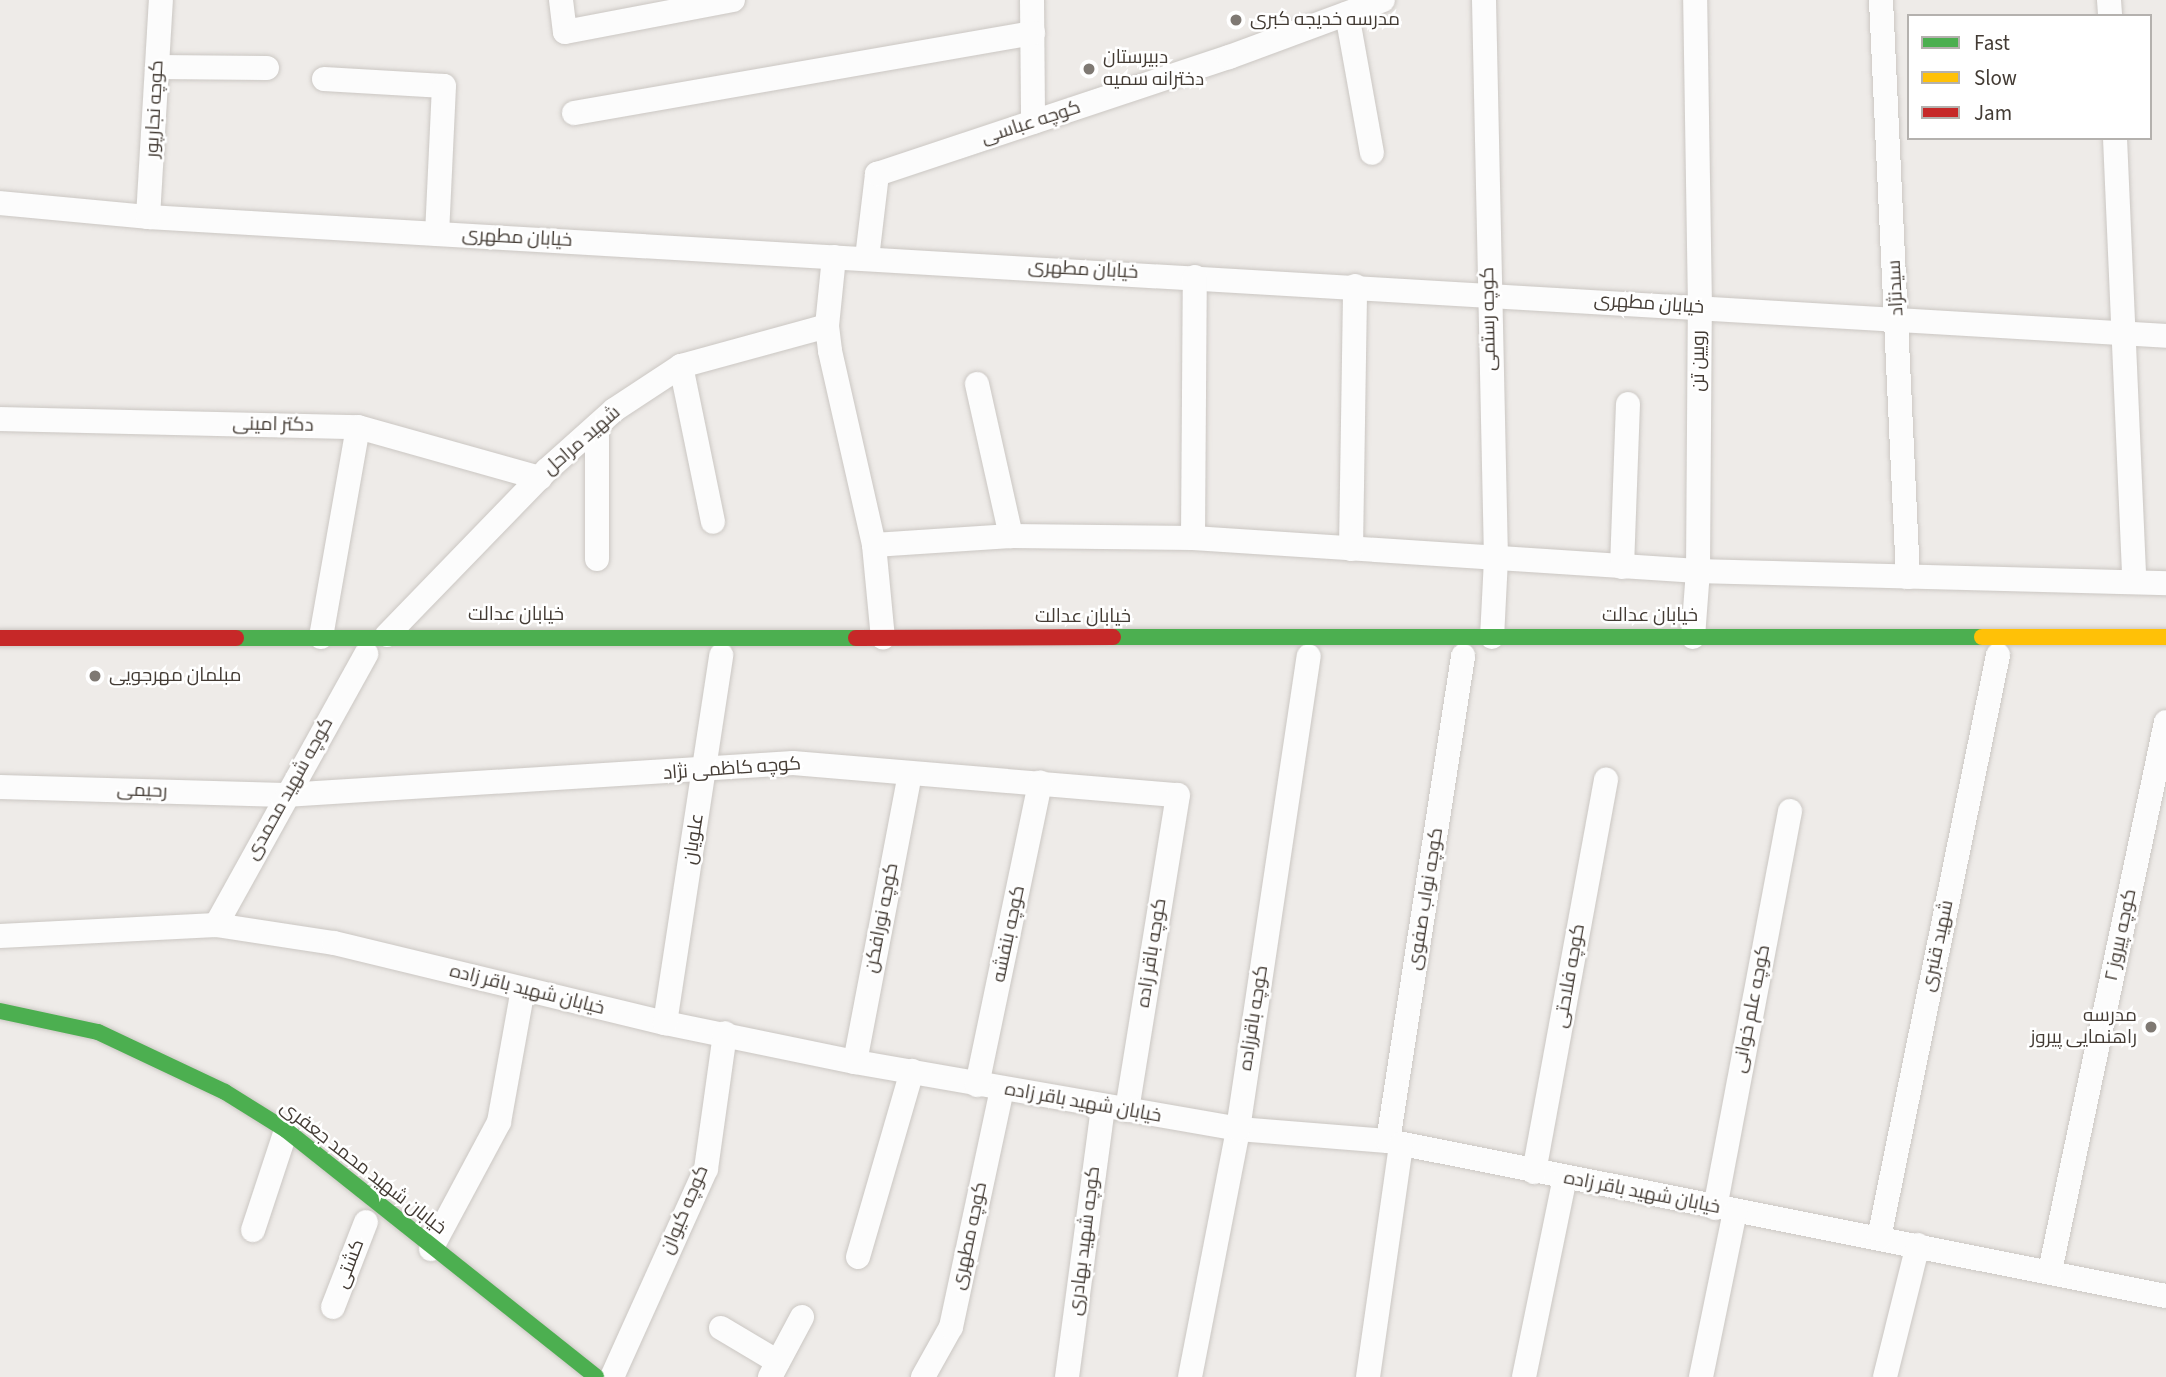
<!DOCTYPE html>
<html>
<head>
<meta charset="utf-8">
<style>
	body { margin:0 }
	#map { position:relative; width:2166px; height:1377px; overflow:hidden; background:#eeebe8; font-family:"Source Sans 3",Cairo,sans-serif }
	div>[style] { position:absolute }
	.roads { filter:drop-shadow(0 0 2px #cbc7c3) drop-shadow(0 0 2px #cbc7c3) }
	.street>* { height:24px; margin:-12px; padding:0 12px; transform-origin:12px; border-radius:12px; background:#fcfcfc }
	.fast>* { height:16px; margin:-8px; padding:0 8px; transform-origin:8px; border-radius:8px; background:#4caf50 }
	.slow>* { height:16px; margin:-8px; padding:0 8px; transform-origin:8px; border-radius:8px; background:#ffc107 }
	.jam>* { height:16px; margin:-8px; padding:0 8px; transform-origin:8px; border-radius:8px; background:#c62828 }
	.dots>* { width:19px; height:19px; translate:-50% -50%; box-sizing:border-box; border:4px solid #fff; border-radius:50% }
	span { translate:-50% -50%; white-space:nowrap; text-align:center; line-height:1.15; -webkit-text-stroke:5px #fff; paint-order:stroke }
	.poi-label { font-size:19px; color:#433b34 }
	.left { translate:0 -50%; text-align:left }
	.right { translate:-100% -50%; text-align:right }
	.street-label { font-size:19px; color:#433b34 }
	.legend { position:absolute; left:1907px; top:14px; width:245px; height:126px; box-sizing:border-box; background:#fff; border:2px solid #b4b1ae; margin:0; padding:9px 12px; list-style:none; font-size:21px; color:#433b34 }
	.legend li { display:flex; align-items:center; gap:14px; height:35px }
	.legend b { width:35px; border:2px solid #b4b1ae }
</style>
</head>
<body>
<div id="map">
	<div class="roads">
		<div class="street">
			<i style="left:561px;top:0;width:32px;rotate:83deg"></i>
			<i style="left:565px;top:32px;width:171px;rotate:-10.8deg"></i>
			<i style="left:1032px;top:0;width:122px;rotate:89.5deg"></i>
			<i style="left:1484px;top:0;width:559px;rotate:88.77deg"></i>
			<i style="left:1496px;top:559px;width:78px;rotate:92.9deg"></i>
			<i style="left:1881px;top:0;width:578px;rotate:87.32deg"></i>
			<i style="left:2109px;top:0;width:16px;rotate:86deg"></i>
			<i style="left:1347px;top:14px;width:141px;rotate:79.8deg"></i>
			<i style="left:157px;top:67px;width:110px;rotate:0.5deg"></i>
			<i style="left:324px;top:79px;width:120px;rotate:3.3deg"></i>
			<i style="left:444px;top:86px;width:148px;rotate:92.7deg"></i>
			<i style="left:574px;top:113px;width:466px;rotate:-9.9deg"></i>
			<i style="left:2115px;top:138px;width:443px;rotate:87.5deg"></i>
			<i style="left:0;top:203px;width:149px;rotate:5.4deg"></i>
			<i style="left:148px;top:217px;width:2022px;rotate:3.37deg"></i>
			<i style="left:148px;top:217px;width:217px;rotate:-86.6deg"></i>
			<i style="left:834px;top:257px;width:69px;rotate:95.8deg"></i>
			<i style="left:827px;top:326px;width:25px;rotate:83deg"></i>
			<i style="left:830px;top:351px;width:199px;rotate:77.2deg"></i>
			<i style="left:874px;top:545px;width:93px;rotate:84.5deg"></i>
			<i style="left:867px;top:258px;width:85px;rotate:-83.2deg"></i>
			<i style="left:877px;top:174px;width:371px;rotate:-18.4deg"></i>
			<i style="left:1229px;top:57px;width:164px;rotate:-20.3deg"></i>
			<i style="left:681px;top:366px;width:159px;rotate:78.4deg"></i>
			<i style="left:977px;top:384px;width:156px;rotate:77.4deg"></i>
			<i style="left:0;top:419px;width:358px;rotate:1.3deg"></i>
			<i style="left:358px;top:427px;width:189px;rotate:15.7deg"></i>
			<i style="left:597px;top:426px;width:133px;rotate:90deg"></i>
			<i style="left:1193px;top:538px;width:261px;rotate:-89.6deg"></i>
			<i style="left:874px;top:545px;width:137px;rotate:-3.8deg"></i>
			<i style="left:1011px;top:536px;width:182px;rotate:0.6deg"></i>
			<i style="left:1193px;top:538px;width:506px;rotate:3.74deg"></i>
			<i style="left:1698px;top:571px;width:468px;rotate:1.5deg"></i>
			<i style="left:1351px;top:549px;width:263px;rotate:-89.1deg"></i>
			<i style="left:1622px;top:567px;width:163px;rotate:-87.9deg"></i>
			<i style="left:387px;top:635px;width:230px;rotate:-45.9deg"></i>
			<i style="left:547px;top:470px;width:90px;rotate:-41.8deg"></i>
			<i style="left:614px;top:410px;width:80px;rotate:-33.3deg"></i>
			<i style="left:681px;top:366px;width:151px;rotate:-15.3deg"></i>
			<i style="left:321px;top:637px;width:213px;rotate:-80deg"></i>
			<i style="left:1693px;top:637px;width:66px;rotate:-85.7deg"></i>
			<i style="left:1698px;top:571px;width:263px;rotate:-89.6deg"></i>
			<i style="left:1700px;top:308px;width:308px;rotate:-90.9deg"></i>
			<i style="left:0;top:787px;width:285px;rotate:1.6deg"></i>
			<i style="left:285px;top:795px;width:509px;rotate:-3.6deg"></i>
			<i style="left:793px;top:763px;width:386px;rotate:4.8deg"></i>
			<i style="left:1178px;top:795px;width:319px;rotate:99.2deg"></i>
			<i style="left:216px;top:925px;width:310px;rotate:-61deg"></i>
			<i style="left:0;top:936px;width:216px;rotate:-2.9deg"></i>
			<i style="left:216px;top:925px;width:119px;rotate:8.7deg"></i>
			<i style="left:334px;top:943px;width:341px;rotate:13.6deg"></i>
			<i style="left:665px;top:1023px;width:194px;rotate:11.6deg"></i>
			<i style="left:855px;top:1062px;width:389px;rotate:9.9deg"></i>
			<i style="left:1238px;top:1129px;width:150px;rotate:4.6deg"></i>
			<i style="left:1388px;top:1141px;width:793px;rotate:11.27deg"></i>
			<i style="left:665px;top:1023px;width:372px;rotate:-81.3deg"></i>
			<i style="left:855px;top:1062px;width:293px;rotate:-79.2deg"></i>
			<i style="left:977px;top:1085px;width:309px;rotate:-78.2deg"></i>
			<i style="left:1388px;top:1141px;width:491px;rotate:-81.2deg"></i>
			<i style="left:1534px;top:1172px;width:399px;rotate:-79.6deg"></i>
			<i style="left:1715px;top:1208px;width:404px;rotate:-79.3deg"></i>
			<i style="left:253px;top:1230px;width:105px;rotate:-71.7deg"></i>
			<i style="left:1879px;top:1238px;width:595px;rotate:-78.46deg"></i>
			<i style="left:431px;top:1249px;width:144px;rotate:-61.8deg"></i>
			<i style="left:499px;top:1122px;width:135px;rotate:-79.8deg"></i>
			<i style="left:858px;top:1257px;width:194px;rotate:-73.8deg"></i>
			<i style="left:2050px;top:1271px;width:561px;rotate:-78.07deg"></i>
			<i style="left:333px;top:1307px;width:91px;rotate:-68.8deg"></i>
			<i style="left:721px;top:1328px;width:66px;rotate:30.8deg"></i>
			<i style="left:612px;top:1377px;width:228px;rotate:-65.7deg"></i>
			<i style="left:706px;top:1169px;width:137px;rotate:-82deg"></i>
			<i style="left:770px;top:1377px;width:68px;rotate:-61.9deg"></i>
			<i style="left:923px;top:1377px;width:57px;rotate:-60.8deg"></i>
			<i style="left:951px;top:1327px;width:243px;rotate:-77.9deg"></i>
			<i style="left:1067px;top:1377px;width:273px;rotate:-82.4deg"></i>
			<i style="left:1190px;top:1377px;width:253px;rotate:-79deg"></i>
			<i style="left:1238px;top:1129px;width:478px;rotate:-81.5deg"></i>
			<i style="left:1368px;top:1377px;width:235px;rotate:-81.9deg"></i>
			<i style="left:1524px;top:1377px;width:203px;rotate:-78.4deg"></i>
			<i style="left:1701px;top:1377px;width:168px;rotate:-78.4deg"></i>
			<i style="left:1885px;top:1377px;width:136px;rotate:-76deg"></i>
		</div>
		<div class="fast">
			<i style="left:1113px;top:637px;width:869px"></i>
			<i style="left:236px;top:638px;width:620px"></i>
			<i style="left:0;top:1011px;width:100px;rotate:12.1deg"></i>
			<i style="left:98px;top:1032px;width:140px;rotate:25.3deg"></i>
			<i style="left:225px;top:1092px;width:72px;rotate:31.9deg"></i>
			<i style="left:286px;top:1130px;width:396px;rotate:38.5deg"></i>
		</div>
		<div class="slow">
			<i style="left:1982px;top:637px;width:184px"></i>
		</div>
		<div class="jam">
			<i style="left:0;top:638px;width:236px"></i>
			<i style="left:856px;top:638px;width:257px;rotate:-0.2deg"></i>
		</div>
	</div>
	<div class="dots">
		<i style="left:1236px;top:20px;background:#7f7973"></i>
		<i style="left:1089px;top:69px;background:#7f7973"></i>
		<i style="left:95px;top:676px;background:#7f7973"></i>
		<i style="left:2151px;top:1027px;background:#7f7973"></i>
	</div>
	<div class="poi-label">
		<span class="left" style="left:1250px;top:20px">مدرسه خدیجه کبری</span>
		<span class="left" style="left:1103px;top:69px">دبیرستان<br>دخترانه سمیه</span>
		<span class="left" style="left:109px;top:676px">مبلمان مهرجویی</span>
		<span class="right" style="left:2137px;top:1027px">مدرسه<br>راهنمایی پیروز</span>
	</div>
	<div class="street-label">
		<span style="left:155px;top:109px;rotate:-87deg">کوچه نجارپور</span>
		<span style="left:1031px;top:123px;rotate:-18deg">کوچه عباسی</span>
		<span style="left:517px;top:238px;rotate:3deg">خیابان مطهری</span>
		<span style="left:1083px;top:270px;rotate:3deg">خیابان مطهری</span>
		<span style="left:1896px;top:288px;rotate:-93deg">سیدنژاد</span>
		<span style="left:1649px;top:304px;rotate:4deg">خیابان مطهری</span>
		<span style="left:1489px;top:319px;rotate:-91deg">کوچه رستمی</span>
		<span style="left:1699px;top:361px;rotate:-90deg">رویین تن</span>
		<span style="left:273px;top:425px;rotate:1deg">دکتر امینی</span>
		<span style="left:582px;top:441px;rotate:-41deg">شهید مراحل</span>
		<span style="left:516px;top:615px">خیابان عدالت</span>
		<span style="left:1650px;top:616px">خیابان عدالت</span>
		<span style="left:1083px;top:617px">خیابان عدالت</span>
		<span style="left:732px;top:769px;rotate:-4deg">کوچه کاظمی نژاد</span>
		<span style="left:290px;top:789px;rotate:-61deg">کوچه شهید محمدی</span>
		<span style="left:142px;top:791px;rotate:2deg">رحیمی</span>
		<span style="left:694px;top:839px;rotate:-81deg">علویان</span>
		<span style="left:1426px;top:899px;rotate:-81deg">کوچه نواب صفوی</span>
		<span style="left:882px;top:918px;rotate:-79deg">کوچه نورافکن</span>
		<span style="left:1009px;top:934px;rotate:-78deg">کوچه بنفشه</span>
		<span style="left:2121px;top:935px;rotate:-78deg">کوچه پیروز ۲</span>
		<span style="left:1938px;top:946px;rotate:-78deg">شهید قنبری</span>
		<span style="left:1152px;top:953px;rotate:-81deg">کوچه باقر زاده</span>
		<span style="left:1570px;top:976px;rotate:-80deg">کوچه فلاحتی</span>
		<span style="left:527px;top:990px;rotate:14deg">خیابان شهید باقر زاده</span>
		<span style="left:1752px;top:1009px;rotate:-79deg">کوچه علم خوانی</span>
		<span style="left:1254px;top:1018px;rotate:-81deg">کوچه باقرزاده</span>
		<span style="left:1083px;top:1103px;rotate:10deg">خیابان شهید باقر زاده</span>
		<span style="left:363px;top:1168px;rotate:38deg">خیابان شهید محمد جعفری</span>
		<span style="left:1642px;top:1193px;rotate:11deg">خیابان شهید باقر زاده</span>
		<span style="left:685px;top:1210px;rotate:-67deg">کوچه کیوان</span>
		<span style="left:970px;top:1236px;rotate:-78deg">کوچه مطهری</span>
		<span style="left:1085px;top:1241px;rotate:-83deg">کوچه شهید بهادری</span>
		<span style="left:350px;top:1264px;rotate:-69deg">کشتی</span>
	</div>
	<ul class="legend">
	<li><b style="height:9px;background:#4caf50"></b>Fast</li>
	<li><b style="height:9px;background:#ffc107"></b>Slow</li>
	<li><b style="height:9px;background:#c62828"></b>Jam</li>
	</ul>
</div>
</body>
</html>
